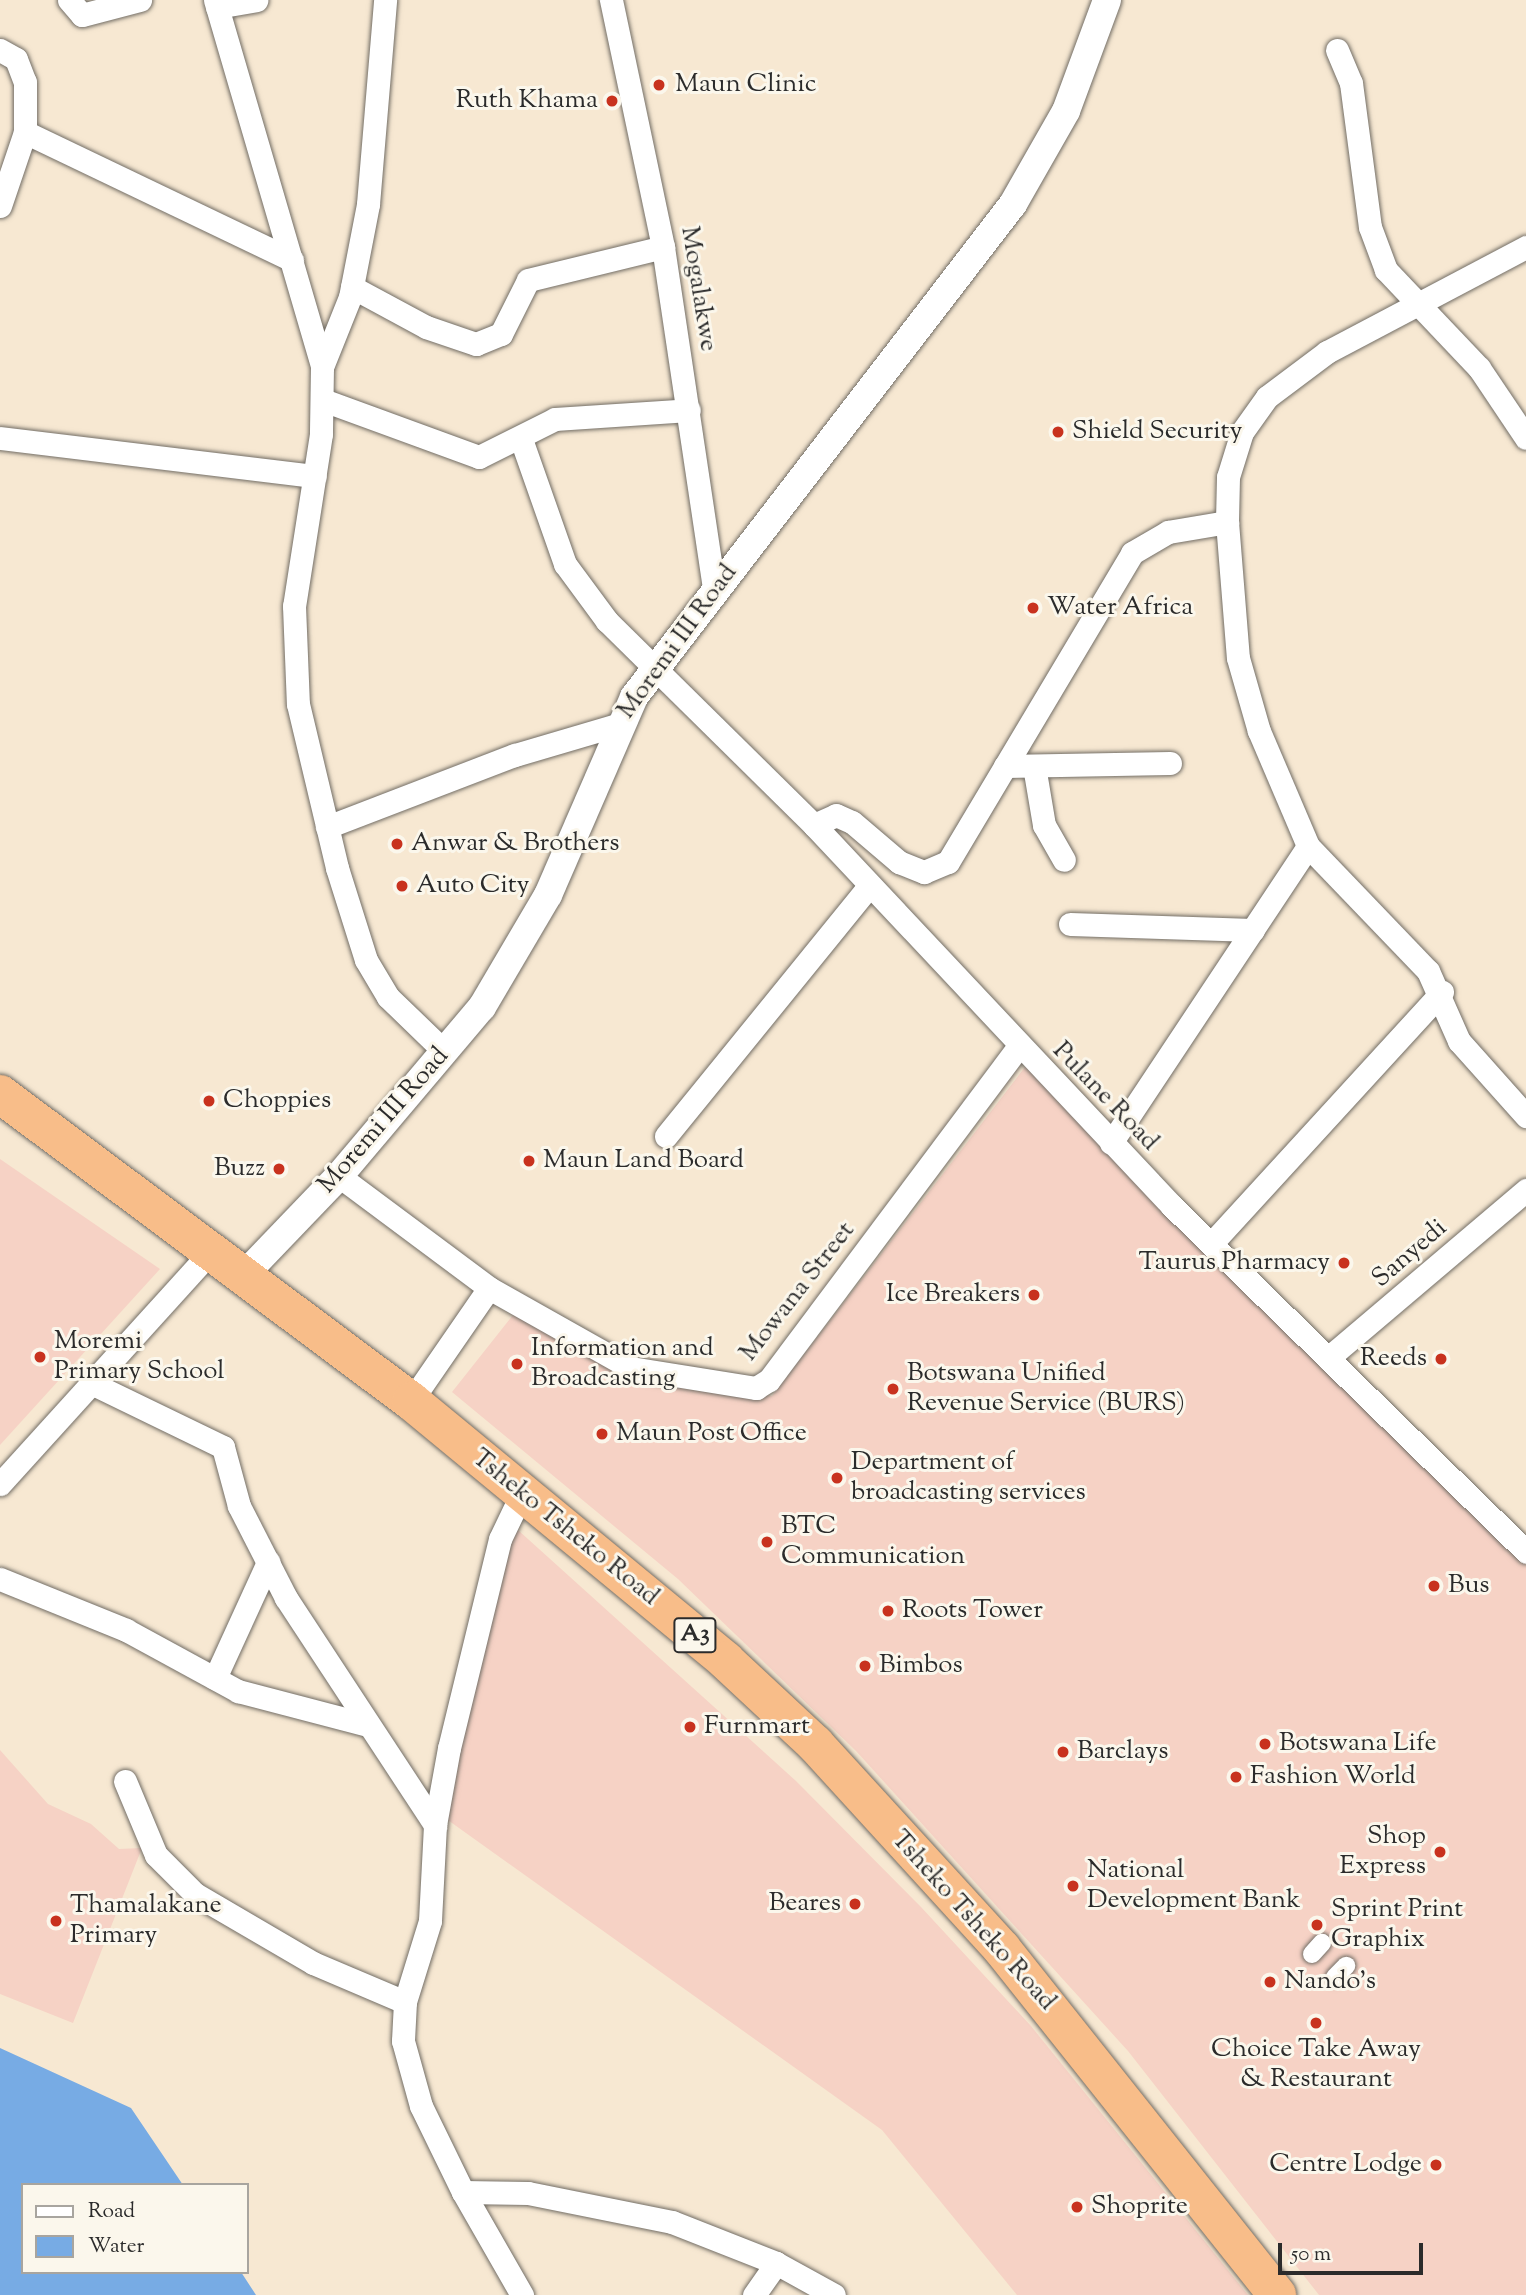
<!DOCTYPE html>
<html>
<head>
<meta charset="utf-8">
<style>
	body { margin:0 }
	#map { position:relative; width:1526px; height:2295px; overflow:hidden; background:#f7e8d2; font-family:"Sorts Mill Goudy",serif }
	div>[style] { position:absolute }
	.built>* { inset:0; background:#f6d2c5 }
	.water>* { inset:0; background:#77abe4 }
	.roads { filter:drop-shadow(0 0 2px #726d65) drop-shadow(0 0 2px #726d65) }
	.pedestrian>* { height:18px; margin:-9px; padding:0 9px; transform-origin:9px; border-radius:9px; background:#fff }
	.minor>* { height:23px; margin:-11.5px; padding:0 11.5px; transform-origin:11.5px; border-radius:11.5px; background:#fff }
	.tertiary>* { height:28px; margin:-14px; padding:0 14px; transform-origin:14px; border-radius:14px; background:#fff }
	.trunk>* { height:38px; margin:-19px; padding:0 19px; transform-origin:19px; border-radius:19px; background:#f8bd89 }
	.dots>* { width:19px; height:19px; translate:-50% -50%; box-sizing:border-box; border:4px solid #fbf7ec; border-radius:50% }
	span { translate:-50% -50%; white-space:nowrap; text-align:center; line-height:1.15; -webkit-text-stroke:6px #fbf7ec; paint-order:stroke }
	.shield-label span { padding:2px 5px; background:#fbf7ec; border:2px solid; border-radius:5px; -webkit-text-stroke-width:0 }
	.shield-label { font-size:24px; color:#2b2b2b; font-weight:700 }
	.poi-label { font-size:26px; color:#2b2b2b }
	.left { translate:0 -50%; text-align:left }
	.right { translate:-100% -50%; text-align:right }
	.street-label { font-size:26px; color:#2b2b2b }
	.legend { position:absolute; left:21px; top:2183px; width:228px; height:91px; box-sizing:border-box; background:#fbf7ec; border:2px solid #a8a59f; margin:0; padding:9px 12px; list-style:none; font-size:21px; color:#2b2b2b }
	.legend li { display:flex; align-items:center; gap:14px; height:35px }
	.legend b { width:35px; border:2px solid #a8a59f }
	.scale { position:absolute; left:1278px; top:2243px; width:145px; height:32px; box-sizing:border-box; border:4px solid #2b2b2b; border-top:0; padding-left:9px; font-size:21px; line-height:24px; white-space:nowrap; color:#2b2b2b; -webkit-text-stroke:5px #fbf7ec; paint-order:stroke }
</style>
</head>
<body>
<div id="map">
	<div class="built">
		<i style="clip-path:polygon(1032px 1058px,1526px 1538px,1526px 2295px,1319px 2295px,1128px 2051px,856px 1751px,678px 1579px,452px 1392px,517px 1310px,642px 1381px,772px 1396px)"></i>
		<i style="clip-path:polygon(0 1159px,160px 1269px,0 1445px)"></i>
		<i style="clip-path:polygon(508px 1521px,796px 1781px,921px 1907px,1031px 2026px,1248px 2295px,1017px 2295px,882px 2130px,438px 1813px)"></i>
		<i style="clip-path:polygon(0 1750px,48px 1804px,91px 1824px,119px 1849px,142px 1848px,73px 2023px,0 1994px)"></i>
	</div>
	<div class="water">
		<i style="clip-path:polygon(0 2048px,131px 2108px,183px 2185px,23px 2185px,23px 2272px,241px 2272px,256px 2295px,0 2295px)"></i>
	</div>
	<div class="roads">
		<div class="pedestrian">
			<i style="left:1312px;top:1954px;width:15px;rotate:-48deg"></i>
			<i style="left:1335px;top:1977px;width:16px;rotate:-45deg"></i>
		</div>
		<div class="minor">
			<i style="left:69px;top:0;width:20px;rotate:49deg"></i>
			<i style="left:82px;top:15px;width:60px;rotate:-14.5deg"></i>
			<i style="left:215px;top:0;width:382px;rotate:73.7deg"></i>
			<i style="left:322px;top:367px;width:67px;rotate:90.9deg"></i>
			<i style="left:321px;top:434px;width:174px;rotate:98.9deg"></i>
			<i style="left:294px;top:606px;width:98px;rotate:87.7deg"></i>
			<i style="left:298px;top:704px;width:169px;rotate:76.6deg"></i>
			<i style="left:337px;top:868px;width:96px;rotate:72.5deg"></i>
			<i style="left:366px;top:960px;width:43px;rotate:59.3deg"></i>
			<i style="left:388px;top:997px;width:79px;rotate:44deg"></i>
			<i style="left:611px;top:0;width:252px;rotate:78.1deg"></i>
			<i style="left:663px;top:247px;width:346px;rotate:81.5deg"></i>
			<i style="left:217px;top:7px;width:40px;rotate:-10deg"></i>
			<i style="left:0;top:50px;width:18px;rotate:29deg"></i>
			<i style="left:16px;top:59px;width:25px;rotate:69deg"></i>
			<i style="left:25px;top:82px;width:50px;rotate:90deg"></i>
			<i style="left:25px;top:132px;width:78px;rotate:108.7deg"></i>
			<i style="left:1337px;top:50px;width:36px;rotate:67deg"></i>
			<i style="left:1351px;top:83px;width:145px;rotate:82.5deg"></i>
			<i style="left:1370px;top:227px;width:46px;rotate:69.6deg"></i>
			<i style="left:1386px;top:270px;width:135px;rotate:46.5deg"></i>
			<i style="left:1479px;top:368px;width:84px;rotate:56.1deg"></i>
			<i style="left:25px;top:132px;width:296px;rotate:25.6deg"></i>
			<i style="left:1526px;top:247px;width:225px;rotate:152.2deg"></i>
			<i style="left:1327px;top:352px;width:75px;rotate:143.1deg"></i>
			<i style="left:1267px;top:397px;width:43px;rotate:125.5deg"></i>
			<i style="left:1242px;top:432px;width:47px;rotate:107.3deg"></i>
			<i style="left:1228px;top:477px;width:45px;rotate:91.3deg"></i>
			<i style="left:1227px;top:522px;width:136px;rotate:85.4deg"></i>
			<i style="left:1238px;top:658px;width:76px;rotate:74deg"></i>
			<i style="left:1259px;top:731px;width:125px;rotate:66.9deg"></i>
			<i style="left:1308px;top:846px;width:173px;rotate:46.2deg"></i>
			<i style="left:1428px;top:971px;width:77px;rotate:66.1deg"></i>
			<i style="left:1459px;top:1041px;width:101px;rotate:48.2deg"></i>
			<i style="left:352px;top:287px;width:84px;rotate:28.4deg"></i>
			<i style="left:426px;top:327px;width:53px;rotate:18.8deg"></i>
			<i style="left:476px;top:344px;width:27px;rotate:-22deg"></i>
			<i style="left:501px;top:334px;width:60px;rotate:-63.4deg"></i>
			<i style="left:528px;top:280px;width:139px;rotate:-13.7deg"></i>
			<i style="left:322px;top:367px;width:75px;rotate:-68.2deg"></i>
			<i style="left:350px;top:297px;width:95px;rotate:-79deg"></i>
			<i style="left:368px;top:204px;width:205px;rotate:-85.2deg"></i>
			<i style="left:323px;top:400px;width:166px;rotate:20.1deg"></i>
			<i style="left:479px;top:457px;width:85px;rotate:-26.6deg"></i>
			<i style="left:555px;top:419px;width:134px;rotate:-3.8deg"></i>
			<i style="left:0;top:438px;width:317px;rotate:6.9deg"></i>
			<i style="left:521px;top:439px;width:133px;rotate:70.6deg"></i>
			<i style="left:565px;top:564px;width:71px;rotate:53.6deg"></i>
			<i style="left:607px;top:621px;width:291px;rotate:44.6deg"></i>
			<i style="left:814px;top:825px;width:523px;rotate:46.78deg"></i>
			<i style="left:1172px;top:1206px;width:495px;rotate:44.3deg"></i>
			<i style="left:1005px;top:766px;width:165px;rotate:-1deg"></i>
			<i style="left:1034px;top:766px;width:60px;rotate:80.4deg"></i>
			<i style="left:1044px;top:825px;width:40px;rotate:60.3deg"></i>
			<i style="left:814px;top:825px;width:24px;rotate:-24deg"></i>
			<i style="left:836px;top:815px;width:17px;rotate:24deg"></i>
			<i style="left:852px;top:822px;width:62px;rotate:40.4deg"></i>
			<i style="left:899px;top:862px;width:27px;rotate:22deg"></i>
			<i style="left:924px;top:872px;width:26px;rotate:-23deg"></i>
			<i style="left:948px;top:862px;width:360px;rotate:-59.2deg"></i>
			<i style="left:1132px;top:553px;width:42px;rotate:-30.3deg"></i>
			<i style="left:1168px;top:532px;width:60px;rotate:-9.6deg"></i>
			<i style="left:327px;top:827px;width:201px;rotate:-21deg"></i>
			<i style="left:515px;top:755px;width:106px;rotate:-16.4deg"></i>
			<i style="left:1070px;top:924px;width:183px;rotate:1.9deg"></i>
			<i style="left:666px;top:1136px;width:322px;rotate:-50.9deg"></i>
			<i style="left:1111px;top:1143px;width:356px;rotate:-56.4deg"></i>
			<i style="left:339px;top:1176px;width:187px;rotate:36.7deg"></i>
			<i style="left:489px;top:1288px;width:163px;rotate:29.4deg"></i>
			<i style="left:631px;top:1368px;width:127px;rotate:9.1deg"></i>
			<i style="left:756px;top:1388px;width:15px;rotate:-32deg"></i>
			<i style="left:769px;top:1380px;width:414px;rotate:-53.2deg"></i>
			<i style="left:1211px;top:1244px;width:342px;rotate:-47.5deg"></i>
			<i style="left:1328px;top:1358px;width:260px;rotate:-40.3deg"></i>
			<i style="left:91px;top:1383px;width:147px;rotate:25.9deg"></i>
			<i style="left:223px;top:1447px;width:61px;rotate:74.8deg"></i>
			<i style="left:239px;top:1506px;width:103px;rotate:62.9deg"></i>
			<i style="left:286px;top:1598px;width:272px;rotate:56.7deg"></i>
			<i style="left:411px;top:1401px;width:137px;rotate:-55.4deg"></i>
			<i style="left:0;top:1484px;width:317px;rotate:-47.8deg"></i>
			<i style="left:522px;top:1493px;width:51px;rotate:115.6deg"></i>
			<i style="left:500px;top:1539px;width:215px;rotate:103.7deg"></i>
			<i style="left:449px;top:1748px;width:78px;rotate:100.3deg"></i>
			<i style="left:435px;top:1825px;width:96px;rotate:93deg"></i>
			<i style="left:430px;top:1921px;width:85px;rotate:107.2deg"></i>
			<i style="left:405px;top:2002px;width:39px;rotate:93deg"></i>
			<i style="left:403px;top:2041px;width:67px;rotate:74.5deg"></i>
			<i style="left:421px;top:2106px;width:96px;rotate:64deg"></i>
			<i style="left:463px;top:2192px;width:65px;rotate:0.9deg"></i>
			<i style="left:528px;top:2193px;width:147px;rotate:11.4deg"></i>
			<i style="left:672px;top:2222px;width:112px;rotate:21.5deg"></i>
			<i style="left:776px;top:2263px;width:66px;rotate:28.9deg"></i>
			<i style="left:0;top:1579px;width:136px;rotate:22deg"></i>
			<i style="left:126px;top:1630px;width:128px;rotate:28.6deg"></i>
			<i style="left:238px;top:1691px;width:134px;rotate:14.7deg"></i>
			<i style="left:215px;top:1678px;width:128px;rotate:-65.4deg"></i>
			<i style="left:125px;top:1781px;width:80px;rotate:67.3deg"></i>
			<i style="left:156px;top:1855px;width:55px;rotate:45deg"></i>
			<i style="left:195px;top:1894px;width:137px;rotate:30.3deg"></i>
			<i style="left:313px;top:1963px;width:100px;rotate:23deg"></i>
			<i style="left:463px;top:2192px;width:119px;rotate:60.2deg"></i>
			<i style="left:754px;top:2295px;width:39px;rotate:-55deg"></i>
		</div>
		<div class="tertiary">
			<i style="left:243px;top:1276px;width:139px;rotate:-46.2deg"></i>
			<i style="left:339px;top:1176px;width:221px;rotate:-49.8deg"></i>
			<i style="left:482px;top:1007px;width:130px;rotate:-59.5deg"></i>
			<i style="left:548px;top:895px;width:216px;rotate:-66.5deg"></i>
			<i style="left:634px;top:697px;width:622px;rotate:-52.45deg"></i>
			<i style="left:1013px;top:204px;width:107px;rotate:-60.3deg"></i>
			<i style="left:1066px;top:111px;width:118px;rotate:-69.7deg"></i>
		</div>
		<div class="trunk">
			<i style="left:0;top:1094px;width:513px;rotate:36.76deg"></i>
			<i style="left:411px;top:1401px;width:408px;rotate:39.5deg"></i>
			<i style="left:726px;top:1661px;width:122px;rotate:43deg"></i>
			<i style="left:815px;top:1744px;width:277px;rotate:47.6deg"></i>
			<i style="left:1002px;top:1949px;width:442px;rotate:51.5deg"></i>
		</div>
	</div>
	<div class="dots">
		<i style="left:659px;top:85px;background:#c8321e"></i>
		<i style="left:612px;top:101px;background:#c8321e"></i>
		<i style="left:1058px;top:432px;background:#c8321e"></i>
		<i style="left:1033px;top:608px;background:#c8321e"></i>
		<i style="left:397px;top:844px;background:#c8321e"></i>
		<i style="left:402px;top:886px;background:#c8321e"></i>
		<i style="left:209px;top:1101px;background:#c8321e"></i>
		<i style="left:529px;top:1161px;background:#c8321e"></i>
		<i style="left:279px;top:1169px;background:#c8321e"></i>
		<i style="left:1344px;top:1263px;background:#c8321e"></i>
		<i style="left:1034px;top:1295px;background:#c8321e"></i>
		<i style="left:40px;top:1357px;background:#c8321e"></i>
		<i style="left:1441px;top:1359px;background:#c8321e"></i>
		<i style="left:517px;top:1364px;background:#c8321e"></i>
		<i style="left:893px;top:1389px;background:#c8321e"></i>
		<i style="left:602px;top:1434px;background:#c8321e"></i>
		<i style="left:837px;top:1478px;background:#c8321e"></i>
		<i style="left:767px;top:1542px;background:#c8321e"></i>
		<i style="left:1434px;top:1586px;background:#c8321e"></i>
		<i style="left:888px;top:1611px;background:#c8321e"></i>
		<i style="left:865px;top:1666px;background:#c8321e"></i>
		<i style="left:690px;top:1727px;background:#c8321e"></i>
		<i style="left:1265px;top:1744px;background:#c8321e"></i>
		<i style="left:1063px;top:1752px;background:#c8321e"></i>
		<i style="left:1236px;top:1777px;background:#c8321e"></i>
		<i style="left:1440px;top:1852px;background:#c8321e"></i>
		<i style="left:1073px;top:1886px;background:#c8321e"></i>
		<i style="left:855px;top:1904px;background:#c8321e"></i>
		<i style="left:56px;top:1921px;background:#c8321e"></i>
		<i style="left:1317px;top:1925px;background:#c8321e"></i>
		<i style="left:1270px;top:1982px;background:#c8321e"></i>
		<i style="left:1316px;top:2023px;background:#c8321e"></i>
		<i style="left:1436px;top:2165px;background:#c8321e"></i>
		<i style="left:1077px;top:2207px;background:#c8321e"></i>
	</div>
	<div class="shield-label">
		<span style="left:695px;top:1635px">A3</span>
	</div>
	<div class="poi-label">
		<span class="left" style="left:675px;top:85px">Maun Clinic</span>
		<span class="right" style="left:598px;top:101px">Ruth Khama</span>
		<span class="left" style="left:1072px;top:432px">Shield Security</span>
		<span class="left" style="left:1047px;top:608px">Water Africa</span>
		<span class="left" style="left:411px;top:844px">Anwar &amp; Brothers</span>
		<span class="left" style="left:416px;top:886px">Auto City</span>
		<span class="left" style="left:223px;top:1101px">Choppies</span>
		<span class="left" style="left:543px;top:1161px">Maun Land Board</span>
		<span class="right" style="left:265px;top:1169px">Buzz</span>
		<span class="right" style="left:1330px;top:1263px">Taurus Pharmacy</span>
		<span class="right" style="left:1020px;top:1295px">Ice Breakers</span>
		<span class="left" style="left:54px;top:1357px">Moremi<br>Primary School</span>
		<span class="left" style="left:531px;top:1364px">Information and<br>Broadcasting</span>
		<span class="right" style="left:1427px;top:1359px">Reeds</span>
		<span class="left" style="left:907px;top:1389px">Botswana Unified<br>Revenue Service (BURS)</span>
		<span class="left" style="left:616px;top:1434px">Maun Post Office</span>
		<span class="left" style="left:851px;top:1478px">Department of<br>broadcasting services</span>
		<span class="left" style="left:781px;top:1542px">BTC<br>Communication</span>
		<span class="left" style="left:1448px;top:1586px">Bus</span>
		<span class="left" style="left:902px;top:1611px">Roots Tower</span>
		<span class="left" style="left:879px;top:1666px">Bimbos</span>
		<span class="left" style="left:704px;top:1727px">Furnmart</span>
		<span class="left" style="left:1279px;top:1744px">Botswana Life</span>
		<span class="left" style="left:1077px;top:1752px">Barclays</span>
		<span class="left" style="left:1250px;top:1777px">Fashion World</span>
		<span class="right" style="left:1426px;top:1852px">Shop<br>Express</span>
		<span class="left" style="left:1087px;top:1886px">National<br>Development Bank</span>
		<span class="right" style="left:841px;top:1904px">Beares</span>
		<span class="left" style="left:70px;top:1921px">Thamalakane<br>Primary</span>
		<span class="left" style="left:1331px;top:1925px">Sprint Print<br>Graphix</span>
		<span class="left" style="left:1284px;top:1982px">Nando's</span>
		<span style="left:1316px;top:2065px">Choice Take Away<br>&amp; Restaurant</span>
		<span class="right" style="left:1422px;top:2165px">Centre Lodge</span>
		<span class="left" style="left:1091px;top:2207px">Shoprite</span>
	</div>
	<div class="street-label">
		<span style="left:698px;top:289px;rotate:81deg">Mogalakwe</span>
		<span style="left:678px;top:642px;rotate:-54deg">Moremi III Road</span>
		<span style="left:1105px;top:1097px;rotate:46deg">Pulane Road</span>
		<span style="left:384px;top:1121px;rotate:-49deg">Moremi III Road</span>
		<span style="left:1410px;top:1254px;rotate:-41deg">Sanyedi</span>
		<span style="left:798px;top:1292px;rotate:-52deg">Mowana Street</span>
		<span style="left:565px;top:1528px;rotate:39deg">Tsheko Tsheko Road</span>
		<span style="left:973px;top:1921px;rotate:48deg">Tsheko Tsheko Road</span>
	</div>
	<ul class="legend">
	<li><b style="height:9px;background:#fff"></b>Road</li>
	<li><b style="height:19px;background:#77abe4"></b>Water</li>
	</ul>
	<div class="scale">50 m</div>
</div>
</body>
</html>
